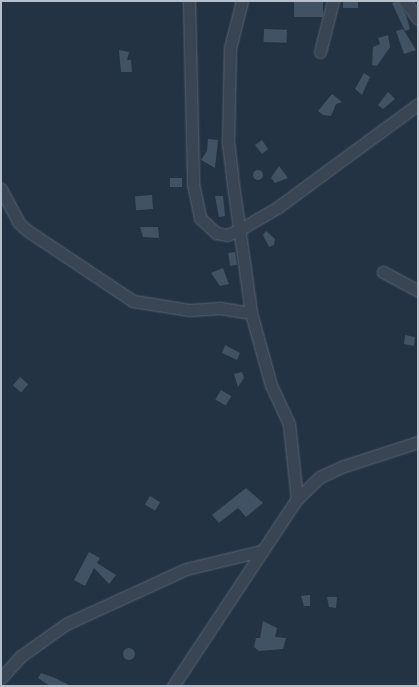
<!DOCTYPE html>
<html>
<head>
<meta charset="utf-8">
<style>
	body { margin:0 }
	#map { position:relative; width:419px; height:687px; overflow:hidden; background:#243344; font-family:"Alegreya Sans",sans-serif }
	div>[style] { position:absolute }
	.building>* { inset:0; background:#405263; transform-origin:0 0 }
	.round { border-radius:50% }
	.roads { filter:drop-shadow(0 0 1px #576371) drop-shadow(0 0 1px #576371) }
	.minor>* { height:11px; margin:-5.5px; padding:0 5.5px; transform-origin:5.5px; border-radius:5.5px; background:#394553 }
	span { translate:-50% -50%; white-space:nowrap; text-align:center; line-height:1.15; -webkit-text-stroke:3.5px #1d2a39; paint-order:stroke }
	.frame { position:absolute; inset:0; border:2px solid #b6c0cd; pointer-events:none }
</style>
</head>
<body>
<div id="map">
	<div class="building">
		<i style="left:294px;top:1px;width:29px;height:16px"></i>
		<i style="left:343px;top:1px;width:15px;height:7px"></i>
		<i style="clip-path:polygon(398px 1px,406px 15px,410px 29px,405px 31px,392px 3px)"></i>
		<i style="left:264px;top:29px;width:23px;height:13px;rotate:2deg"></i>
		<i style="clip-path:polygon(403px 29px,416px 50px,404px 54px,396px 31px)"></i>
		<i style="clip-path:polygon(388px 35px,390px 47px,377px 66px,372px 65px,373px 47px,380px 44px,378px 38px)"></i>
		<i style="clip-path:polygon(119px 50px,129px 52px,127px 60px,131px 60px,132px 72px,121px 72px)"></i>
		<i style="clip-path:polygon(364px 73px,370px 77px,362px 95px,355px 89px)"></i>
		<i style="clip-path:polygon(388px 92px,395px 99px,383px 109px,378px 105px)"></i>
		<i style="clip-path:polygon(332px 94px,342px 102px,336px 104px,331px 116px,323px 115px,318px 111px)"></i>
		<i style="clip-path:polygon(208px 139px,218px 140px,215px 168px,201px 160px,207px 151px)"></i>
		<i style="clip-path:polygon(262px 140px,268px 149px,262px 154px,255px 145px)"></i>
		<i style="clip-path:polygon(279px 166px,288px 178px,275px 183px,271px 178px)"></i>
		<i class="round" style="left:253px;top:170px;width:10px;height:10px"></i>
		<i style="left:170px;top:178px;width:12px;height:9px"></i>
		<i style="left:152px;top:195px;width:14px;height:17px;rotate:86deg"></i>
		<i style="clip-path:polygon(215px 196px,223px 196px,225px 216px,219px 217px)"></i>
		<i style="clip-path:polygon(140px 227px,158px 227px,159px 238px,143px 237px)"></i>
		<i style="clip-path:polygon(266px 231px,275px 239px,274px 245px,269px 247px,263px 235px)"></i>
		<i style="left:235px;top:252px;width:13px;height:7px;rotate:81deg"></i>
		<i style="clip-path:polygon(223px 268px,229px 284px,220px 286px,211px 273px)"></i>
		<i style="clip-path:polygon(405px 335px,415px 337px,414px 346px,404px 344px)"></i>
		<i style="clip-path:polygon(225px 345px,240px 353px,237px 360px,222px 353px)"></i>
		<i style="clip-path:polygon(242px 372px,244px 378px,238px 387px,234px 374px)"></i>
		<i style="left:20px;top:377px;width:11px;height:11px;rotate:41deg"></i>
		<i style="left:221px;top:390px;width:12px;height:11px;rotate:31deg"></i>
		<i style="clip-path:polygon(246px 488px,263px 503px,246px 517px,238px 508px,219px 523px,212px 515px)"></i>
		<i style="left:150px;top:496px;width:12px;height:10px;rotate:31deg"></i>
		<i style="clip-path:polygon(89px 552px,100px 558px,97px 563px,116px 575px,109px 584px,94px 568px,85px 586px,74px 580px)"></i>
		<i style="clip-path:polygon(310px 595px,310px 606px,304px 606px,301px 596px)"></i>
		<i style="clip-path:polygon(327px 597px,337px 597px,336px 608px,329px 607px)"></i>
		<i style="clip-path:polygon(263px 621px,277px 628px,275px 637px,286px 638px,283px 649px,259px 651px,254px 647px,256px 638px,260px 638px)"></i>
		<i class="round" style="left:123px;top:648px;width:12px;height:12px"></i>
		<i style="clip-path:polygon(41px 673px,55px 678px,71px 686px,50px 686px,38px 678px)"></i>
	</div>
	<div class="roads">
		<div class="minor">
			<i style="left:189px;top:1px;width:183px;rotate:88.7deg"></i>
			<i style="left:193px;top:184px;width:35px;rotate:78deg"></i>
			<i style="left:200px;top:218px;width:22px;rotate:43deg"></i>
			<i style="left:216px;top:233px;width:11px;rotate:10deg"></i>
			<i style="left:227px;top:235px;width:13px;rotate:-23deg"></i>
			<i style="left:239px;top:230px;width:45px;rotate:-30.5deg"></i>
			<i style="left:278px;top:207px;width:174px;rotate:-36.3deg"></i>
			<i style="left:242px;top:1px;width:49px;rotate:104.3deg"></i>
			<i style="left:230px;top:48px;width:94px;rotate:91.2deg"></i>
			<i style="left:228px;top:142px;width:35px;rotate:83deg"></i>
			<i style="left:232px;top:177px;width:137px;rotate:82deg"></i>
			<i style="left:251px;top:313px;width:75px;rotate:74.5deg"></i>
			<i style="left:271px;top:385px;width:43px;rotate:65.2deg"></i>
			<i style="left:289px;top:424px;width:75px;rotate:83.9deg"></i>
			<i style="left:405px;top:1px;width:22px;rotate:54deg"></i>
			<i style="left:320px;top:52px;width:53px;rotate:-75.7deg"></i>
			<i style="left:1px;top:189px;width:38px;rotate:62deg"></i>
			<i style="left:19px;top:223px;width:12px;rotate:42deg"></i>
			<i style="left:28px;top:231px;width:126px;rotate:33.7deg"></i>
			<i style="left:133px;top:301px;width:58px;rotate:9deg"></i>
			<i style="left:190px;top:310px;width:30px;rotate:-4deg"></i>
			<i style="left:220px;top:308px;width:31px;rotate:9deg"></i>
			<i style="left:383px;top:272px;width:40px;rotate:28deg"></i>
			<i style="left:1px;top:678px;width:30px;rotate:-48deg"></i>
			<i style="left:21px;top:656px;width:55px;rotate:-35.4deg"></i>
			<i style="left:66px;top:624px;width:132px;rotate:-24.6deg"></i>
			<i style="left:186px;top:569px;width:77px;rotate:-13.5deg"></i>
			<i style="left:173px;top:686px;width:224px;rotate:-56.5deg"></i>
			<i style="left:297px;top:499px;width:32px;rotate:-44deg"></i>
			<i style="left:320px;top:477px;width:26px;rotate:-25deg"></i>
			<i style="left:344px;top:466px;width:78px;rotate:-18deg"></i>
		</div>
	</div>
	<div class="frame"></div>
</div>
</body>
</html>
